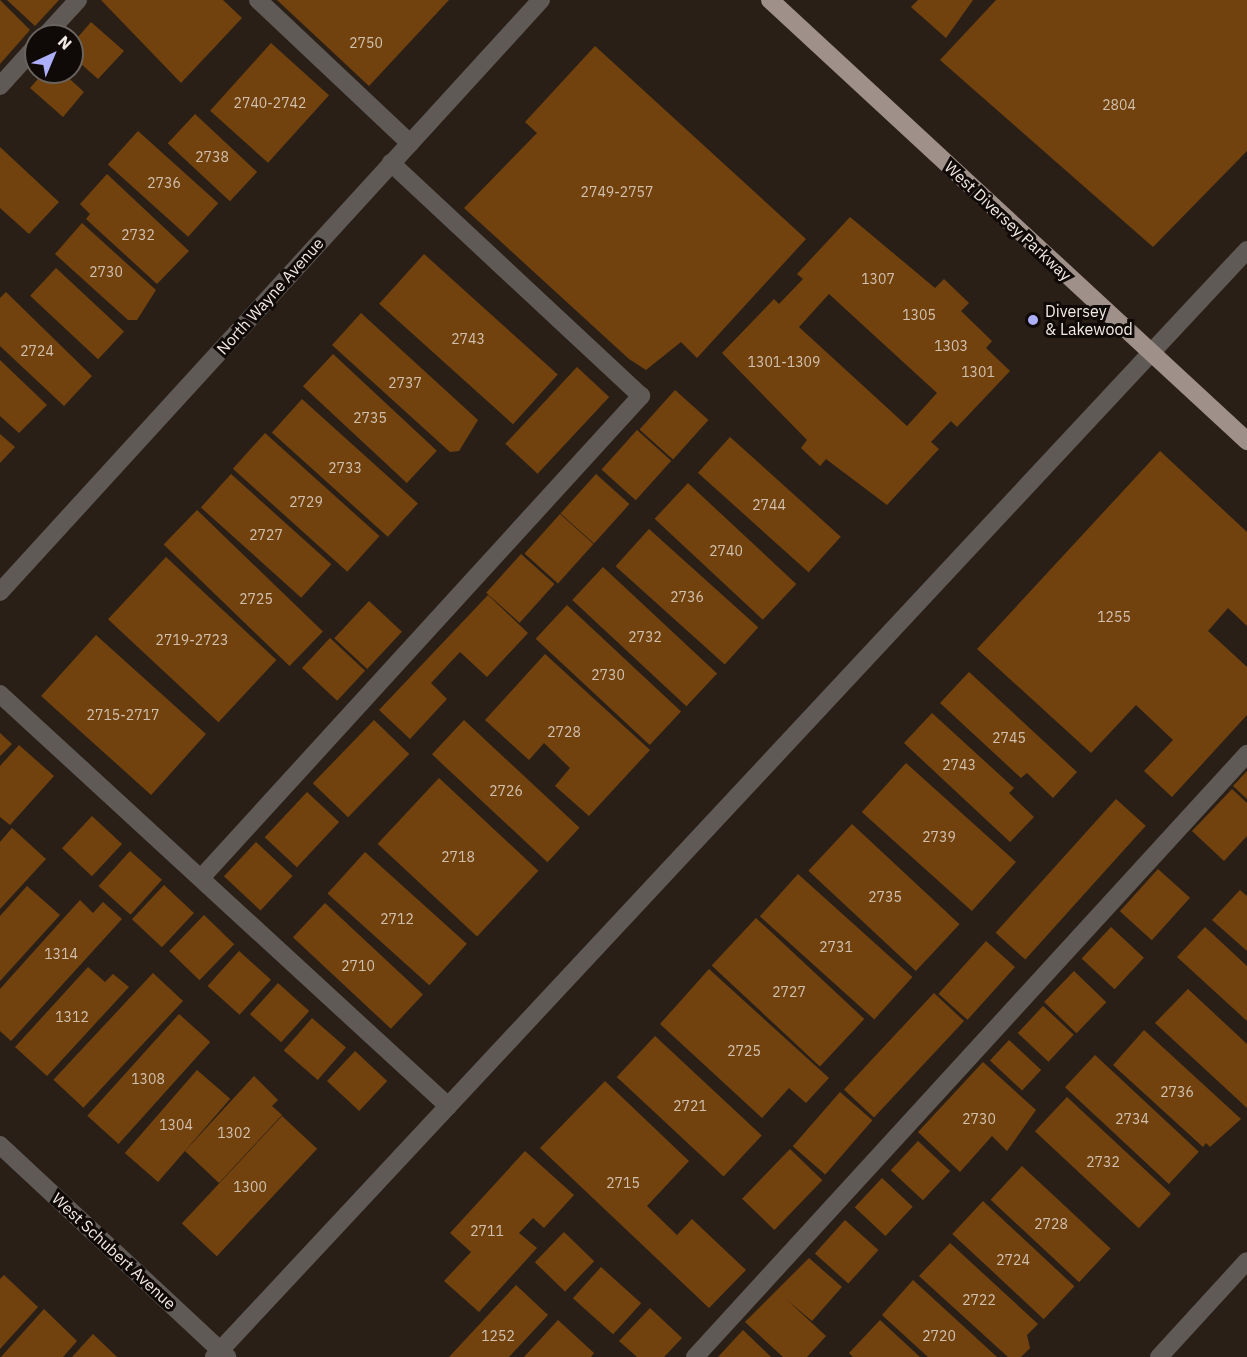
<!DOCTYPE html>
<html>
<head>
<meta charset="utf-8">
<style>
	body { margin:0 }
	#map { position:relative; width:1247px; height:1357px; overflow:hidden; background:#2a1f17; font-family:"IBM Plex Sans",sans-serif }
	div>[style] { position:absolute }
	.building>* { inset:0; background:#72420e; transform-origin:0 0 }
	.minor>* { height:18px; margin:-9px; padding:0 9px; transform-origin:9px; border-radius:9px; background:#605a56 }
	.major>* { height:18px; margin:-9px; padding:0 9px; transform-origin:9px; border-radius:9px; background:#9f918a }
	.dots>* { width:16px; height:16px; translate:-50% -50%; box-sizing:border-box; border:3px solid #0f0a07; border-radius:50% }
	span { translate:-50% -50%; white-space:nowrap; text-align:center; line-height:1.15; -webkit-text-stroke:6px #0f0a07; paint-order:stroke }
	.number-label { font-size:14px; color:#d1c0ae }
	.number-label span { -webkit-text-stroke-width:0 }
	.street-label { font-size:16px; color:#f1eae4 }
	.poi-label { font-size:16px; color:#f1eae4 }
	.left { translate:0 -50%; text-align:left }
	.north { position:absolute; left:24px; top:24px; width:60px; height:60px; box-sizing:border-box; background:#0f0a07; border:2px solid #69645f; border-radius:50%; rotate:44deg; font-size:16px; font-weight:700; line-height:24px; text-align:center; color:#f1eae4 }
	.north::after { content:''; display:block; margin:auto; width:21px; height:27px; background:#adaffb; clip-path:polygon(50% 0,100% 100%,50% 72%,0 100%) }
</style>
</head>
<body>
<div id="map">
	<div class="building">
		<i style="clip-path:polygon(0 0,30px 30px,0 64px)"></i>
		<i style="clip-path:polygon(7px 0,59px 0,35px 26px)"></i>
		<i style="clip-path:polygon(101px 0,223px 0,242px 18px,181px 83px)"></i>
		<i style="clip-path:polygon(277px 0,449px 0,369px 86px)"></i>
		<i style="clip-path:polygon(918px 0,973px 0,946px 38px,911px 7px)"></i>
		<i style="clip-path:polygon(996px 0,1247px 0,1247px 151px,1153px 247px,940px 60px)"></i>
		<i style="clip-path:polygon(91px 22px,124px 51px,98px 79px,72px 56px,72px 44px)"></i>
		<i style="left:271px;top:43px;width:78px;height:91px;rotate:42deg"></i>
		<i style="clip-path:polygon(595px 46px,806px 239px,697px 358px,681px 342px,646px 370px,629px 359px,464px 208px,537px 133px,525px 122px)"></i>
		<i style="clip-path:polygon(44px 72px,62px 72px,84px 92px,63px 117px,30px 88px)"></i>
		<i style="left:195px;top:114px;width:85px;height:40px;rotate:43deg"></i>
		<i style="left:138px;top:131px;width:108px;height:45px;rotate:42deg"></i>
		<i style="clip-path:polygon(0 147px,59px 202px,29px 234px,0 208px)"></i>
		<i style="clip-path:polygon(107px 174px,189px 251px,157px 284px,86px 219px,90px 214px,80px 204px)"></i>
		<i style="clip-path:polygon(evenodd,850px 217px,935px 288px,944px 279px,969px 303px,961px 311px,992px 341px,986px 348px,1010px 371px,957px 427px,951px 421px,931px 442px,939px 449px,887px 505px,826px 459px,820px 466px,801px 448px,807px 440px,722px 353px,774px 299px,779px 304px,803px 279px,797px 274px,850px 217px,829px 294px,937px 393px,907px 426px,799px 327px,829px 294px)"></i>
		<i style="clip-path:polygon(82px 223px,156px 290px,137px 320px,128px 320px,55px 254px)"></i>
		<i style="left:424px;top:254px;width:180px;height:67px;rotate:42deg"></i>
		<i style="left:56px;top:268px;width:93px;height:38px;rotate:43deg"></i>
		<i style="clip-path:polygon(6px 292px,92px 376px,64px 406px,0 346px,0 298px)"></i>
		<i style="clip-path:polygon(361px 313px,478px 420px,459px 451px,450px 452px,332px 345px)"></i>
		<i style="left:333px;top:354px;width:142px;height:44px;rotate:43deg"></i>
		<i style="clip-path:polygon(0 360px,47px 405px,19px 433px,0 416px)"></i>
		<i style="left:577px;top:367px;width:44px;height:105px;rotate:43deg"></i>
		<i style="left:675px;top:390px;width:45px;height:53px;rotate:42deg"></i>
		<i style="left:302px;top:399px;width:156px;height:45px;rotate:42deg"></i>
		<i style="left:637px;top:430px;width:46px;height:53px;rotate:42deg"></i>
		<i style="left:265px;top:433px;width:154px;height:48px;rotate:42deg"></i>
		<i style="clip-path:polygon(0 434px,15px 447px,0 463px)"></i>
		<i style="left:730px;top:437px;width:149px;height:48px;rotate:42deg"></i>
		<i style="clip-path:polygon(1160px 451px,1247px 532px,1247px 626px,1228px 608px,1208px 631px,1247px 667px,1247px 715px,1172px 797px,1144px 771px,1173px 740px,1136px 705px,1091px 753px,977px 649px)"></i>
		<i style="left:231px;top:474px;width:135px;height:45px;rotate:42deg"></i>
		<i style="left:596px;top:474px;width:45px;height:53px;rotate:42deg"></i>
		<i style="left:688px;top:483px;width:148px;height:49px;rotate:43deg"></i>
		<i style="left:197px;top:510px;width:175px;height:48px;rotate:44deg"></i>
		<i style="left:560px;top:514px;width:45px;height:53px;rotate:42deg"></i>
		<i style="left:649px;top:529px;width:147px;height:50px;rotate:42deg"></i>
		<i style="left:521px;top:554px;width:45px;height:52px;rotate:42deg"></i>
		<i style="left:166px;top:557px;width:151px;height:85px;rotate:43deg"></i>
		<i style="left:603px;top:567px;width:156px;height:45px;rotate:43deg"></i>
		<i style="clip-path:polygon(488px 595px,528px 633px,487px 677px,460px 652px,431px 683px,447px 699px,410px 739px,379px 710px)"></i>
		<i style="left:369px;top:601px;width:45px;height:51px;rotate:43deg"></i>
		<i style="left:567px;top:605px;width:156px;height:46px;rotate:43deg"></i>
		<i style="left:96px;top:635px;width:148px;height:82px;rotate:42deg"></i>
		<i style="left:330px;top:638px;width:48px;height:41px;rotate:43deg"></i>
		<i style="clip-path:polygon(545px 654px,650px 750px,589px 816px,555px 786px,570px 768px,544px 743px,529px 760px,485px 720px)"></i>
		<i style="clip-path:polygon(969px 672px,1077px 772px,1053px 798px,1027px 773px,1021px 778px,940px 703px)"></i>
		<i style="clip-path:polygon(932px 713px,1014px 788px,1009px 793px,1034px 817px,1010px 842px,904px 743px)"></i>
		<i style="left:374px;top:720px;width:49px;height:88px;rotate:44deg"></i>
		<i style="left:464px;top:720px;width:158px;height:47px;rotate:43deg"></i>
		<i style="clip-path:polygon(0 733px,12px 744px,0 756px)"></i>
		<i style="clip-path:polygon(19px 745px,54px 776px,10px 825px,0 817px,0 766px)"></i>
		<i style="left:906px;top:763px;width:148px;height:66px;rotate:42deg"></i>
		<i style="clip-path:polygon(1247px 771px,1247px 799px,1233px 786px)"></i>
		<i style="left:439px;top:778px;width:136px;height:90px;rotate:43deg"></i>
		<i style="clip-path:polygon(1232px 789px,1247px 803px,1247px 836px,1224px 861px,1192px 831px)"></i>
		<i style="left:307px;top:792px;width:44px;height:62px;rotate:43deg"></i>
		<i style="left:1116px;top:799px;width:40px;height:180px;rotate:42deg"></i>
		<i style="left:92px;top:816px;width:41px;height:44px;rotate:43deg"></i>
		<i style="left:852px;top:824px;width:147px;height:64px;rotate:43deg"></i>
		<i style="clip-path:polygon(12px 828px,46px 859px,0 909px,0 842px)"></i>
		<i style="left:256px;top:842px;width:50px;height:47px;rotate:43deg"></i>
		<i style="left:130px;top:851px;width:43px;height:47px;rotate:42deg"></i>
		<i style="left:365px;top:852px;width:137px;height:56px;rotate:42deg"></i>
		<i style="left:1158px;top:869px;width:43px;height:57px;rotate:42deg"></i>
		<i style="left:798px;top:874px;width:154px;height:57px;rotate:42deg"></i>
		<i style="left:164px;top:885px;width:41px;height:47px;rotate:43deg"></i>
		<i style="clip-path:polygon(27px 886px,60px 915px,0 981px,0 916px)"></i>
		<i style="clip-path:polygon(1240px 890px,1247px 896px,1247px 951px,1212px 920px)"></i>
		<i style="clip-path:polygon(80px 900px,93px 913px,103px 902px,122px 919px,11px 1041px,0 1031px,0 989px)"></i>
		<i style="left:325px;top:903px;width:134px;height:47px;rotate:43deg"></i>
		<i style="left:204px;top:915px;width:42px;height:50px;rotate:44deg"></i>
		<i style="left:756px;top:918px;width:148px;height:65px;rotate:43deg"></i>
		<i style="left:1111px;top:927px;width:45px;height:43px;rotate:43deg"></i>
		<i style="clip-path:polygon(1205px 927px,1247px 966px,1247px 1021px,1177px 957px)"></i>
		<i style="left:986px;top:941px;width:39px;height:71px;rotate:42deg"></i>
		<i style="left:239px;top:951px;width:43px;height:47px;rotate:42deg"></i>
		<i style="clip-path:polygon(88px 967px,105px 982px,113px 974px,129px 987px,47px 1076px,15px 1047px)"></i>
		<i style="clip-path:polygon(709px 969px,829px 1078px,806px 1103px,789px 1088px,762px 1118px,660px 1024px)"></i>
		<i style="left:1074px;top:971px;width:45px;height:43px;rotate:44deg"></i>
		<i style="left:153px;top:973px;width:41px;height:146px;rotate:43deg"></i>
		<i style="left:278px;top:983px;width:42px;height:42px;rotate:42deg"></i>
		<i style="clip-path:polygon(1188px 989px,1247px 1044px,1247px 1108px,1155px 1023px)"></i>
		<i style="left:934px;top:993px;width:41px;height:132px;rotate:43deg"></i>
		<i style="left:1043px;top:1006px;width:42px;height:37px;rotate:43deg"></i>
		<i style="left:179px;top:1014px;width:42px;height:137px;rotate:42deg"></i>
		<i style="left:312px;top:1018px;width:45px;height:43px;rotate:41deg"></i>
		<i style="clip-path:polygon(1144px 1030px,1241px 1119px,1210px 1147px,1206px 1143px,1203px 1147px,1113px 1065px)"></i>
		<i style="left:655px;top:1036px;width:146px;height:56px;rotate:43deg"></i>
		<i style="left:1009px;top:1040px;width:44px;height:28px;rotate:43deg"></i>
		<i style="left:355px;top:1051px;width:44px;height:41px;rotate:43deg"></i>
		<i style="left:1095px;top:1055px;width:142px;height:44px;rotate:43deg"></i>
		<i style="clip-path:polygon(983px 1062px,1036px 1110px,1007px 1151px,992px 1136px,960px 1172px,918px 1132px)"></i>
		<i style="left:197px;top:1070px;width:44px;height:110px;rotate:41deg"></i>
		<i style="clip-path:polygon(254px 1076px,278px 1100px,272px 1106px,282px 1115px,219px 1183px,185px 1151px)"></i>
		<i style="clip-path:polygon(605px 1081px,689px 1161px,647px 1206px,677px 1235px,692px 1219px,746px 1270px,709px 1308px,540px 1148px)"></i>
		<i style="left:840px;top:1092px;width:43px;height:72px;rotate:41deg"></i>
		<i style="left:1067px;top:1097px;width:142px;height:47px;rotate:43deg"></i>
		<i style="left:282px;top:1116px;width:48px;height:147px;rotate:43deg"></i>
		<i style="left:918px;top:1141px;width:44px;height:40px;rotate:43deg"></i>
		<i style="left:790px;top:1149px;width:45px;height:69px;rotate:44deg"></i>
		<i style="clip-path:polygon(525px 1151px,574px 1195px,544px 1228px,533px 1218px,519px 1233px,537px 1248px,479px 1312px,444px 1281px,471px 1252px,450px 1233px)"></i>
		<i style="left:1022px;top:1166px;width:121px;height:46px;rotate:43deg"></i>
		<i style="left:882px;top:1178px;width:42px;height:40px;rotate:43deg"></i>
		<i style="left:983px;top:1201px;width:125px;height:45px;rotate:43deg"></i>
		<i style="left:845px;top:1220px;width:45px;height:45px;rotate:42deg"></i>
		<i style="left:564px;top:1232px;width:42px;height:42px;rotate:44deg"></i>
		<i style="clip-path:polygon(950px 1243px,1038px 1324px,1027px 1335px,1030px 1348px,1021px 1357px,1008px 1357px,919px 1276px)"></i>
		<i style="clip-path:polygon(809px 1258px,842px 1287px,812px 1321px,787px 1300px,826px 1336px,807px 1357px,783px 1357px,745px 1322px)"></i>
		<i style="left:601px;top:1267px;width:54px;height:42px;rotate:42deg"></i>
		<i style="clip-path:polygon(4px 1275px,38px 1307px,0 1349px,0 1279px)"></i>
		<i style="clip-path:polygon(913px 1280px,997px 1357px,928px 1357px,882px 1315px)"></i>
		<i style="clip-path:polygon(516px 1285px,548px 1315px,509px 1357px,449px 1357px)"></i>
		<i style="clip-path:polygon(650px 1308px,682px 1338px,664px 1357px,637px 1357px,619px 1341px)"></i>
		<i style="clip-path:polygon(44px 1309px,77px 1341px,63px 1357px,1px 1357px)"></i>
		<i style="clip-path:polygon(558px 1320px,594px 1353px,591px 1357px,524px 1357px)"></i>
		<i style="clip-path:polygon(880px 1320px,920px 1357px,853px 1357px,849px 1353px)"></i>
		<i style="clip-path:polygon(743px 1330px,771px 1357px,718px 1357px)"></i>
		<i style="clip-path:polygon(93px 1334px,117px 1357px,72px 1357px)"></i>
	</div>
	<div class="minor">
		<i style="left:258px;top:0;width:209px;rotate:43.3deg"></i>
		<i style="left:45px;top:36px;width:49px;rotate:-47.5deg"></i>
		<i style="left:0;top:86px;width:54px;rotate:-48deg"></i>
		<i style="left:0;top:592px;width:802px;rotate:-47.58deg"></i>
		<i style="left:0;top:694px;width:609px;rotate:42.6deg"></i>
		<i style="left:201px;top:878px;width:653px;rotate:-47.61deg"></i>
		<i style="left:641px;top:396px;width:342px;rotate:-137deg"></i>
		<i style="left:0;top:1145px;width:311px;rotate:43deg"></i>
		<i style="left:214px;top:1357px;width:1514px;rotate:-46.98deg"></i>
		<i style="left:695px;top:1357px;width:818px;rotate:-47.53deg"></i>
		<i style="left:1159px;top:1357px;width:130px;rotate:-47.5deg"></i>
	</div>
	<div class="major">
		<i style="left:770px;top:0;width:650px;rotate:42.75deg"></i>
	</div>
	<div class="dots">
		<i style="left:1033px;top:320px;background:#adaffb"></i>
	</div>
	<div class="number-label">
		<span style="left:366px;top:43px">2750</span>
		<span style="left:270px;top:103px">2740-2742</span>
		<span style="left:1119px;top:105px">2804</span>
		<span style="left:212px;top:157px">2738</span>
		<span style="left:164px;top:183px">2736</span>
		<span style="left:617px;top:192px">2749-2757</span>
		<span style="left:138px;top:235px">2732</span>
		<span style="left:106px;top:272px">2730</span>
		<span style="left:878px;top:279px">1307</span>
		<span style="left:919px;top:315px">1305</span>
		<span style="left:468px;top:339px">2743</span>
		<span style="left:951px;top:346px">1303</span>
		<span style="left:37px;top:351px">2724</span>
		<span style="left:784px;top:362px">1301-1309</span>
		<span style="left:978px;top:372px">1301</span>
		<span style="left:405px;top:383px">2737</span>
		<span style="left:370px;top:418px">2735</span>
		<span style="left:345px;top:468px">2733</span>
		<span style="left:306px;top:502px">2729</span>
		<span style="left:769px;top:505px">2744</span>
		<span style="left:266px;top:535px">2727</span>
		<span style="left:726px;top:551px">2740</span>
		<span style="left:687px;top:597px">2736</span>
		<span style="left:256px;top:599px">2725</span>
		<span style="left:1114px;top:617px">1255</span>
		<span style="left:645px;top:637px">2732</span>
		<span style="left:192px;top:640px">2719-2723</span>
		<span style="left:608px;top:675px">2730</span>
		<span style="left:123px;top:715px">2715-2717</span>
		<span style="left:564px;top:732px">2728</span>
		<span style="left:1009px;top:738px">2745</span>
		<span style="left:959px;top:765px">2743</span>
		<span style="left:506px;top:791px">2726</span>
		<span style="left:939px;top:837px">2739</span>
		<span style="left:458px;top:857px">2718</span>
		<span style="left:885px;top:897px">2735</span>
		<span style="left:397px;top:919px">2712</span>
		<span style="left:836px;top:947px">2731</span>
		<span style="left:61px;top:954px">1314</span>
		<span style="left:358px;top:966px">2710</span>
		<span style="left:789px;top:992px">2727</span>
		<span style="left:72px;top:1017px">1312</span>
		<span style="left:744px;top:1051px">2725</span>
		<span style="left:148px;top:1079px">1308</span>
		<span style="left:1177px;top:1092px">2736</span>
		<span style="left:690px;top:1106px">2721</span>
		<span style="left:979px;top:1119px">2730</span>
		<span style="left:1132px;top:1119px">2734</span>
		<span style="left:176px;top:1125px">1304</span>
		<span style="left:234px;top:1133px">1302</span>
		<span style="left:1103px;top:1162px">2732</span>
		<span style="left:623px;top:1183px">2715</span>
		<span style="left:250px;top:1187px">1300</span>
		<span style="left:1051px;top:1224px">2728</span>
		<span style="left:487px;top:1231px">2711</span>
		<span style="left:1013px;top:1260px">2724</span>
		<span style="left:979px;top:1300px">2722</span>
		<span style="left:498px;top:1336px">1252</span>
		<span style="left:939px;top:1336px">2720</span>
	</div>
	<div class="street-label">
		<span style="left:1008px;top:221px;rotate:43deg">West Diversey Parkway</span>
		<span style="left:270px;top:296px;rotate:-48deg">North Wayne Avenue</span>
		<span style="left:114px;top:1251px;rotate:43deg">West Schubert Avenue</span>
	</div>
	<div class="poi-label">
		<span class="left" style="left:1045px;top:320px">Diversey<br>&amp; Lakewood</span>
	</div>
	<div class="north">N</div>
</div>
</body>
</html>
